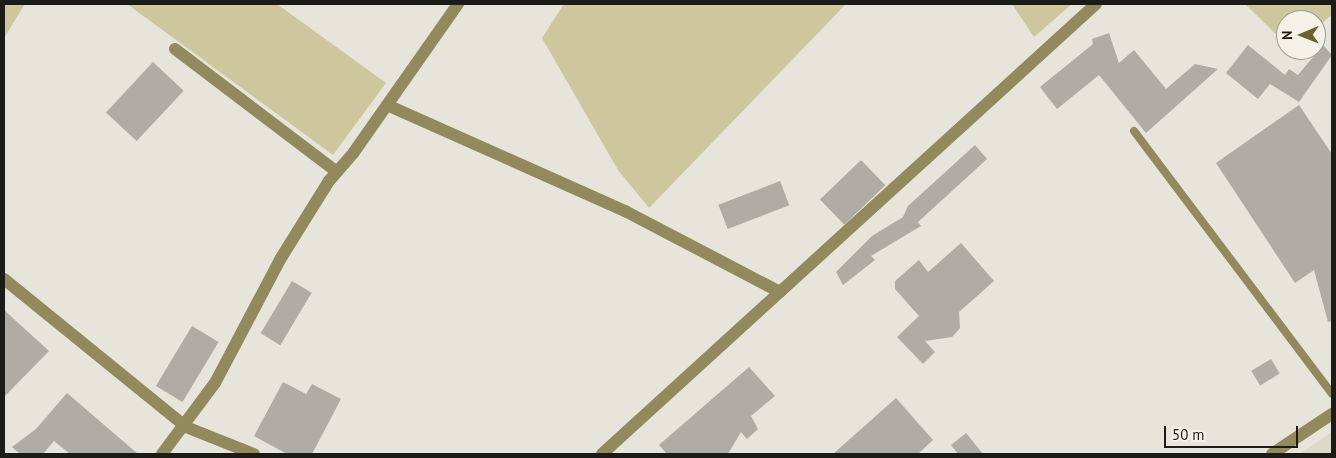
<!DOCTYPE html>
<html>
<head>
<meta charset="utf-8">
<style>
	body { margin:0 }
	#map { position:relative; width:1336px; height:458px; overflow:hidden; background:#e6e4db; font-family:"PT Sans",sans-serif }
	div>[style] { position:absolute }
	.built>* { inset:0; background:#dcd9c8 }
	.green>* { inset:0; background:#cec79d }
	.building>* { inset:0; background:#aeaca4; transform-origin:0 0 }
	.lane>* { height:8px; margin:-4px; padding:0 4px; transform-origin:4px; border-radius:4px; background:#92895d }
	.street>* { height:12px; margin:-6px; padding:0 6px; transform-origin:6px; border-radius:6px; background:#92895d }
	span { translate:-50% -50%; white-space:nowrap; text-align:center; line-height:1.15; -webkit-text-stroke:4px #f3f1e8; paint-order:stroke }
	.frame { position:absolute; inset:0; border:5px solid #1b1b17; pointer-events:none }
	.north { position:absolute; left:1276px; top:10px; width:50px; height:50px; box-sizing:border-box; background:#f3f1e8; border:1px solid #9d9b94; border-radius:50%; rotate:269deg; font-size:14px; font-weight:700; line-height:20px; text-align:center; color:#1b1b17 }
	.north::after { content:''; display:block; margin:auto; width:18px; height:22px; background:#6b612e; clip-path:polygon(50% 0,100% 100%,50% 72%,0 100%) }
	.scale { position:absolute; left:1164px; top:426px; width:134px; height:22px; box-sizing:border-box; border:2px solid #1b1b17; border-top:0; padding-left:6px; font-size:15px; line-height:18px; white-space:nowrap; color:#1b1b17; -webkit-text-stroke:4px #f3f1e8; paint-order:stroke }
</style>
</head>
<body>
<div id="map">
	<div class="built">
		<i style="clip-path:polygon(1332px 432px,1332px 454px,1300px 454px)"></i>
	</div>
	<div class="green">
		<i style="clip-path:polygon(4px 4px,25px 4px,4px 38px)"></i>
		<i style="clip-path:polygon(127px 4px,277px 4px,386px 83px,333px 155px)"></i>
		<i style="clip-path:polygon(564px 4px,846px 4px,649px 208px,618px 170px,542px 38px)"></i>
		<i style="clip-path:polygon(1012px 4px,1072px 4px,1034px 37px)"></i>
		<i style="clip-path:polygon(1245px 4px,1332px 4px,1332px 15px,1316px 28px,1316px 20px,1286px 20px,1286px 44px)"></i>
	</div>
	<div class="building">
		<i style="clip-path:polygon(1109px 33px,1119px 63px,1134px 50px,1166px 89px,1195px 64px,1218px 69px,1146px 133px,1099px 75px,1057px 109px,1040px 87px,1093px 44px,1092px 39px)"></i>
		<i style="clip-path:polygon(1248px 45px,1285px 75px,1289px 69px,1298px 75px,1323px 45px,1332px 55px,1299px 102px,1270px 84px,1258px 99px,1226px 73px)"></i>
		<i style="left:153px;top:62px;width:42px;height:69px;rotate:43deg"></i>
		<i style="clip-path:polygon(1299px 105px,1332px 154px,1332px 321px,1328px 322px,1314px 270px,1295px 283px,1216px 163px)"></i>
		<i style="clip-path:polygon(975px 145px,987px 159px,918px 222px,921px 226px,871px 256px,875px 260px,843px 285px,836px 272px,872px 236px,903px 217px,908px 206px)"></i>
		<i style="left:861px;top:160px;width:35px;height:57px;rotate:46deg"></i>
		<i style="left:780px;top:181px;width:26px;height:66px;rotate:69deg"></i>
		<i style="clip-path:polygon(961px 243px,994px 281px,959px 312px,960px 328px,952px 337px,925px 341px,935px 352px,923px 364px,897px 337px,919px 316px,895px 289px,895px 281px,919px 260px,928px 272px)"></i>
		<i style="left:292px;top:281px;width:23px;height:61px;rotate:31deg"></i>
		<i style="clip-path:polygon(4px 310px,49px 351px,4px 397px)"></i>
		<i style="left:192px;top:326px;width:31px;height:70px;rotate:31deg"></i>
		<i style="left:1271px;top:359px;width:17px;height:23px;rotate:59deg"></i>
		<i style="clip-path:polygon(749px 367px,775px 396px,751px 416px,758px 429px,747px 439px,741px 432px,728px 454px,667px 454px,659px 445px)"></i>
		<i style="clip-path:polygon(283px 382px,306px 394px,312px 384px,341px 399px,312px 454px,287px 454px,254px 436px)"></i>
		<i style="clip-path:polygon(67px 393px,138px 454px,70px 454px,54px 441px,43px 454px,20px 454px,12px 447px,36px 429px)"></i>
		<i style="clip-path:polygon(896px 398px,933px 440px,918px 454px,833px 454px)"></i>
		<i style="clip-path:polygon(966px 433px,983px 454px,958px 454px,951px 445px)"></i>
	</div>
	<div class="lane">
		<i style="left:1134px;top:131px;width:329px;rotate:53deg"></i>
	</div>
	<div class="street">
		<i style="left:175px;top:49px;width:203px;rotate:37.2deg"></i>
		<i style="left:387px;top:105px;width:261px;rotate:24deg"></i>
		<i style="left:625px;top:211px;width:175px;rotate:27.6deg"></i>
		<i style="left:4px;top:279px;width:235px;rotate:39.1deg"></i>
		<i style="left:186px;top:427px;width:73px;rotate:21.7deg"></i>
		<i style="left:162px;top:454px;width:89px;rotate:-53.3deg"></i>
		<i style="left:215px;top:383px;width:141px;rotate:-62.2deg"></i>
		<i style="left:281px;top:258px;width:91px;rotate:-58.1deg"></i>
		<i style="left:329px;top:181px;width:38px;rotate:-49deg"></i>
		<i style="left:354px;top:152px;width:181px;rotate:-54.9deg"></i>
		<i style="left:602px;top:454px;width:668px;rotate:-42.33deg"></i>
		<i style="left:1272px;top:454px;width:72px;rotate:-33.7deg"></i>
	</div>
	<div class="frame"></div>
	<div class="north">N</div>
	<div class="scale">50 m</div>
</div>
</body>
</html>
